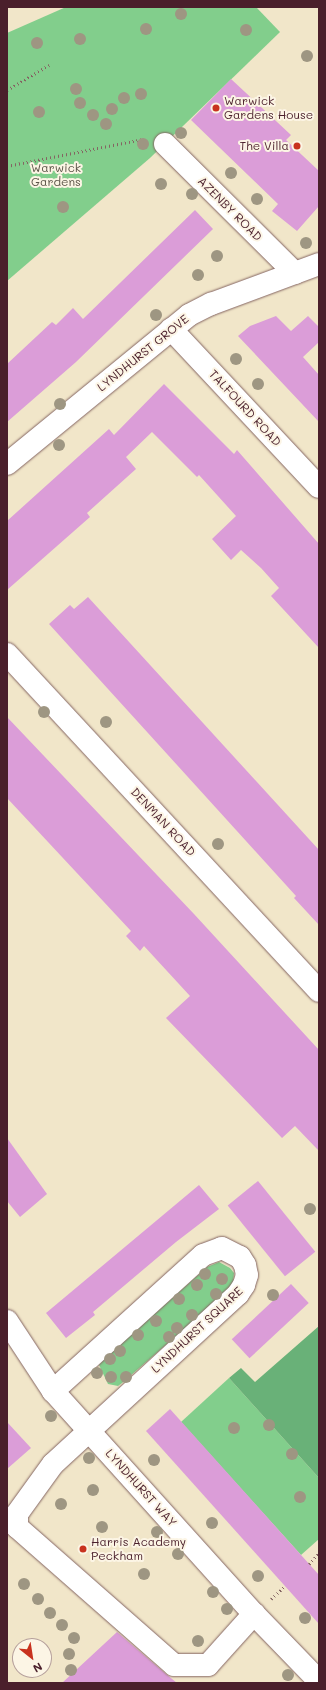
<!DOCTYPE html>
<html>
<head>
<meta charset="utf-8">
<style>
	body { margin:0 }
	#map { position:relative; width:326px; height:1690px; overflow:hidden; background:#f1e6c9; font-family:Mali,sans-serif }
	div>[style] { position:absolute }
	.green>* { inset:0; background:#82ce8c }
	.forest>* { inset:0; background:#69b178 }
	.building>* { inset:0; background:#db9dd8; transform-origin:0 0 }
	.path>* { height:2.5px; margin-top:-1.25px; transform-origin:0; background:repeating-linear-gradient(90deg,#846562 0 1px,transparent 0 4px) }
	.roads { filter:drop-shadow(0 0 1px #846562) drop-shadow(0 0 1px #846562) }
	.minor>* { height:22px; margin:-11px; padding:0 11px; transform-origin:11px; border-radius:11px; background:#fff }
	.trees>* { width:12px; height:12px; margin:-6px; border-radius:50%; background:#9e9682 }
	.dots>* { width:11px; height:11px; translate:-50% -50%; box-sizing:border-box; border:2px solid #fcf5e5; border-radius:50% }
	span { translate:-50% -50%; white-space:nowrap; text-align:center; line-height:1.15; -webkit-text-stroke:4px #fcf5e5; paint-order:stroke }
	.poi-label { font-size:12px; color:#4a1f2b }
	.left { translate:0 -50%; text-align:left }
	.right { translate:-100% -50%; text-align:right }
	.park-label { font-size:12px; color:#5b5448 }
	.street-label { font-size:12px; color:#4a1f2b }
	.frame { position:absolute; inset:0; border:8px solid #4a1f2b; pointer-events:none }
	.north { position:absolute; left:12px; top:1638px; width:40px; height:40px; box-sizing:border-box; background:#fcf5e5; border:1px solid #b59f9b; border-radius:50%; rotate:150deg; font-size:11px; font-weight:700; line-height:16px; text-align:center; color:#4a1f2b }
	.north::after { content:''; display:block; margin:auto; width:14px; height:18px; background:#c8321e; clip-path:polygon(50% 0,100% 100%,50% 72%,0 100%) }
</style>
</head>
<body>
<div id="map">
	<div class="green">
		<i style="clip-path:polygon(66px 7px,256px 7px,280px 32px,150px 158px,7px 281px,7px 33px)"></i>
		<i style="clip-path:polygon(219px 1262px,230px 1268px,234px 1273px,233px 1285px,229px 1290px,122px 1383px,118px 1386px,108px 1384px,99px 1365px,105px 1358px,207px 1267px)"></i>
		<i style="clip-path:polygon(229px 1378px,319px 1478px,319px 1539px,301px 1555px,181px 1422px)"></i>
	</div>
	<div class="forest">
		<i style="clip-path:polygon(319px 1326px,319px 1478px,229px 1378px,241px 1368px,255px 1382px)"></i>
	</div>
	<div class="building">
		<i style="clip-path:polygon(231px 79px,291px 135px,286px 140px,319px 171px,319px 206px,297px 231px,272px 211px,278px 204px,191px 120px)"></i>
		<i style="clip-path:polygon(195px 210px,213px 229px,76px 362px,7px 422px,7px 364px,52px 322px,56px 325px,73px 308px,83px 319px)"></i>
		<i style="clip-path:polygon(276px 316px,291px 331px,308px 316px,319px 327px,319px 342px,303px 357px,319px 375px,319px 422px,238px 336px,250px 326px)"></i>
		<i style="clip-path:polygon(164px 384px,234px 454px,237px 450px,319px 544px,319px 648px,271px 596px,279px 588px,261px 568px,241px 550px,231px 560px,212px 539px,236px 516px,199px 475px,197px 477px,152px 432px,126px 457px,136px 469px,87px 513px,90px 517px,7px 590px,7px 521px,109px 429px,114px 435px)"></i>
		<i style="clip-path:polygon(88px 597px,319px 850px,319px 925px,294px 898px,296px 896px,49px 624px,70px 605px,74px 609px)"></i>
		<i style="clip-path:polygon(7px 717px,194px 914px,319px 1050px,319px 1151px,295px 1126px,282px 1138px,166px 1018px,190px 996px,144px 946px,140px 951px,126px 936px,131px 931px,7px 798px)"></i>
		<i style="clip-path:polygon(7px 1138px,47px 1194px,20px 1217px,7px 1201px)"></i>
		<i style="left:258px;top:1181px;width:91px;height:39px;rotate:51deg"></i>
		<i style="clip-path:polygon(199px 1185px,219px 1209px,176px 1242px,93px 1312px,95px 1315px,66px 1338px,46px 1313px)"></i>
		<i style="left:291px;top:1284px;width:26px;height:81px;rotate:47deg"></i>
		<i style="clip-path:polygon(170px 1409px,319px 1575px,319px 1624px,146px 1431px)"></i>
		<i style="clip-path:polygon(7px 1422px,31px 1448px,7px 1469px)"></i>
		<i style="clip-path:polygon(117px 1632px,166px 1674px,177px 1683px,62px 1683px)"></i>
	</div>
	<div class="path">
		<i style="left:7px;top:90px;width:49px;rotate:-30.8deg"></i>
		<i style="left:7px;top:166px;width:139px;rotate:-11.2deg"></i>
		<i style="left:309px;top:1564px;width:15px;rotate:-48deg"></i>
		<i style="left:271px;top:1599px;width:19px;rotate:-43deg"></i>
	</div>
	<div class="roads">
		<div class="minor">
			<i style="left:165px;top:144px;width:183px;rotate:44.8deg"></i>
			<i style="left:171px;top:329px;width:216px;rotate:46.9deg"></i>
			<i style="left:7px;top:464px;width:235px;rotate:-39.3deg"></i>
			<i style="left:189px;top:315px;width:25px;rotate:-27deg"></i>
			<i style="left:211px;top:304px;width:115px;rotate:-20.3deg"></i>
			<i style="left:7px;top:654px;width:459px;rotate:47.2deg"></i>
			<i style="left:7px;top:1321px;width:84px;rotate:56.7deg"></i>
			<i style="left:53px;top:1391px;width:300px;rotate:48deg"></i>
			<i style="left:254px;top:1614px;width:93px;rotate:45.9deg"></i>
			<i style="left:53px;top:1391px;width:202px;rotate:-42.2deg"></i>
			<i style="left:203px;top:1255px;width:20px;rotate:-20deg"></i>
			<i style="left:222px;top:1248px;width:20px;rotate:27deg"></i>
			<i style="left:240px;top:1257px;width:9px;rotate:58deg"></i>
			<i style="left:245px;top:1265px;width:10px;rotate:79deg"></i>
			<i style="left:247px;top:1275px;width:10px;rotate:107deg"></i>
			<i style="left:244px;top:1285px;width:11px;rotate:124deg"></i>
			<i style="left:238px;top:1294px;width:251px;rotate:137.4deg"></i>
			<i style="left:53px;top:1464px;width:62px;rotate:125.8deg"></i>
			<i style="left:17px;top:1514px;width:13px;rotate:90deg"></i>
			<i style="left:17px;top:1527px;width:209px;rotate:41.3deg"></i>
			<i style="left:174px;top:1665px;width:34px"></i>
			<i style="left:208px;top:1665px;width:69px;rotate:-48deg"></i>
		</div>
	</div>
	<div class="trees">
		<i style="left:181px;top:14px"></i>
		<i style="left:146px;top:29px"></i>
		<i style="left:246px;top:30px"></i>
		<i style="left:80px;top:39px"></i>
		<i style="left:37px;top:43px"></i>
		<i style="left:307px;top:56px"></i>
		<i style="left:76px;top:89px"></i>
		<i style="left:141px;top:94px"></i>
		<i style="left:124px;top:98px"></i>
		<i style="left:80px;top:103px"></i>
		<i style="left:112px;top:109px"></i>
		<i style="left:39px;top:112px"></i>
		<i style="left:93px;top:115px"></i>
		<i style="left:106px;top:124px"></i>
		<i style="left:181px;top:133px"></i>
		<i style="left:143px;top:144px"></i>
		<i style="left:231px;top:173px"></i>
		<i style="left:161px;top:184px"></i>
		<i style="left:192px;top:194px"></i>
		<i style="left:257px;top:199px"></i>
		<i style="left:63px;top:207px"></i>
		<i style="left:306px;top:243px"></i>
		<i style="left:217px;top:256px"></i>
		<i style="left:198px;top:275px"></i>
		<i style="left:156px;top:315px"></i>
		<i style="left:236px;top:359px"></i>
		<i style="left:258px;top:384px"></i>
		<i style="left:60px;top:404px"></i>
		<i style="left:59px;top:445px"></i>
		<i style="left:44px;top:712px"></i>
		<i style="left:106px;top:722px"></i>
		<i style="left:218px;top:844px"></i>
		<i style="left:310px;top:1209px"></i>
		<i style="left:205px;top:1274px"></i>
		<i style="left:222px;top:1279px"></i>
		<i style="left:197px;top:1285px"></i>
		<i style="left:216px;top:1294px"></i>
		<i style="left:273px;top:1295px"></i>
		<i style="left:179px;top:1299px"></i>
		<i style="left:192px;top:1315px"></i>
		<i style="left:156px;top:1321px"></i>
		<i style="left:177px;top:1328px"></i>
		<i style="left:138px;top:1335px"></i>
		<i style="left:169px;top:1337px"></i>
		<i style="left:120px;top:1351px"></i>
		<i style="left:110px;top:1359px"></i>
		<i style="left:97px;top:1373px"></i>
		<i style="left:111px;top:1377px"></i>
		<i style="left:126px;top:1377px"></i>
		<i style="left:51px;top:1416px"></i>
		<i style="left:269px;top:1425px"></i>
		<i style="left:234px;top:1428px"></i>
		<i style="left:292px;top:1454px"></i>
		<i style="left:89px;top:1458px"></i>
		<i style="left:154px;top:1460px"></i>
		<i style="left:93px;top:1490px"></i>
		<i style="left:300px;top:1497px"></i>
		<i style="left:61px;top:1504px"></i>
		<i style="left:212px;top:1523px"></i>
		<i style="left:102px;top:1527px"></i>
		<i style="left:157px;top:1532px"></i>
		<i style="left:178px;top:1554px"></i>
		<i style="left:144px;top:1574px"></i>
		<i style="left:258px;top:1576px"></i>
		<i style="left:24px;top:1584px"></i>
		<i style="left:213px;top:1592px"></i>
		<i style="left:38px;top:1599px"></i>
		<i style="left:227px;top:1609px"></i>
		<i style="left:50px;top:1613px"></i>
		<i style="left:305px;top:1618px"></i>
		<i style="left:62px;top:1625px"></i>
		<i style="left:74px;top:1638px"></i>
		<i style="left:198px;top:1641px"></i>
		<i style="left:69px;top:1654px"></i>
		<i style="left:71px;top:1670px"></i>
		<i style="left:288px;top:1675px"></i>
	</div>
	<div class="dots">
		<i style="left:216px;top:108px;background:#c8321e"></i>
		<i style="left:297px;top:146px;background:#c8321e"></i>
		<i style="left:83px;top:1549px;background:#c8321e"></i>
	</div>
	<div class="poi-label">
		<span class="left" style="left:224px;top:108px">Warwick<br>Gardens House</span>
		<span class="right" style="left:289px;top:146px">The Villa</span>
		<span class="left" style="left:91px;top:1549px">Harris Academy<br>Peckham</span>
	</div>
	<div class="park-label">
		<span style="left:56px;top:175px">Warwick<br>Gardens</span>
	</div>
	<div class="street-label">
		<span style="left:230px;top:209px;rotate:45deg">AZENBY ROAD</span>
		<span style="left:143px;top:353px;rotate:-39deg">LYNDHURST GROVE</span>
		<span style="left:245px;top:408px;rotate:47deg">TALFOURD ROAD</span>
		<span style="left:163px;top:822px;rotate:47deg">DENMAN ROAD</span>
		<span style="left:197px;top:1330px;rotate:-43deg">LYNDHURST SQUARE</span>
		<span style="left:141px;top:1488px;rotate:48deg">LYNDHURST WAY</span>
	</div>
	<div class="frame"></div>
	<div class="north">N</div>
</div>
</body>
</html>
